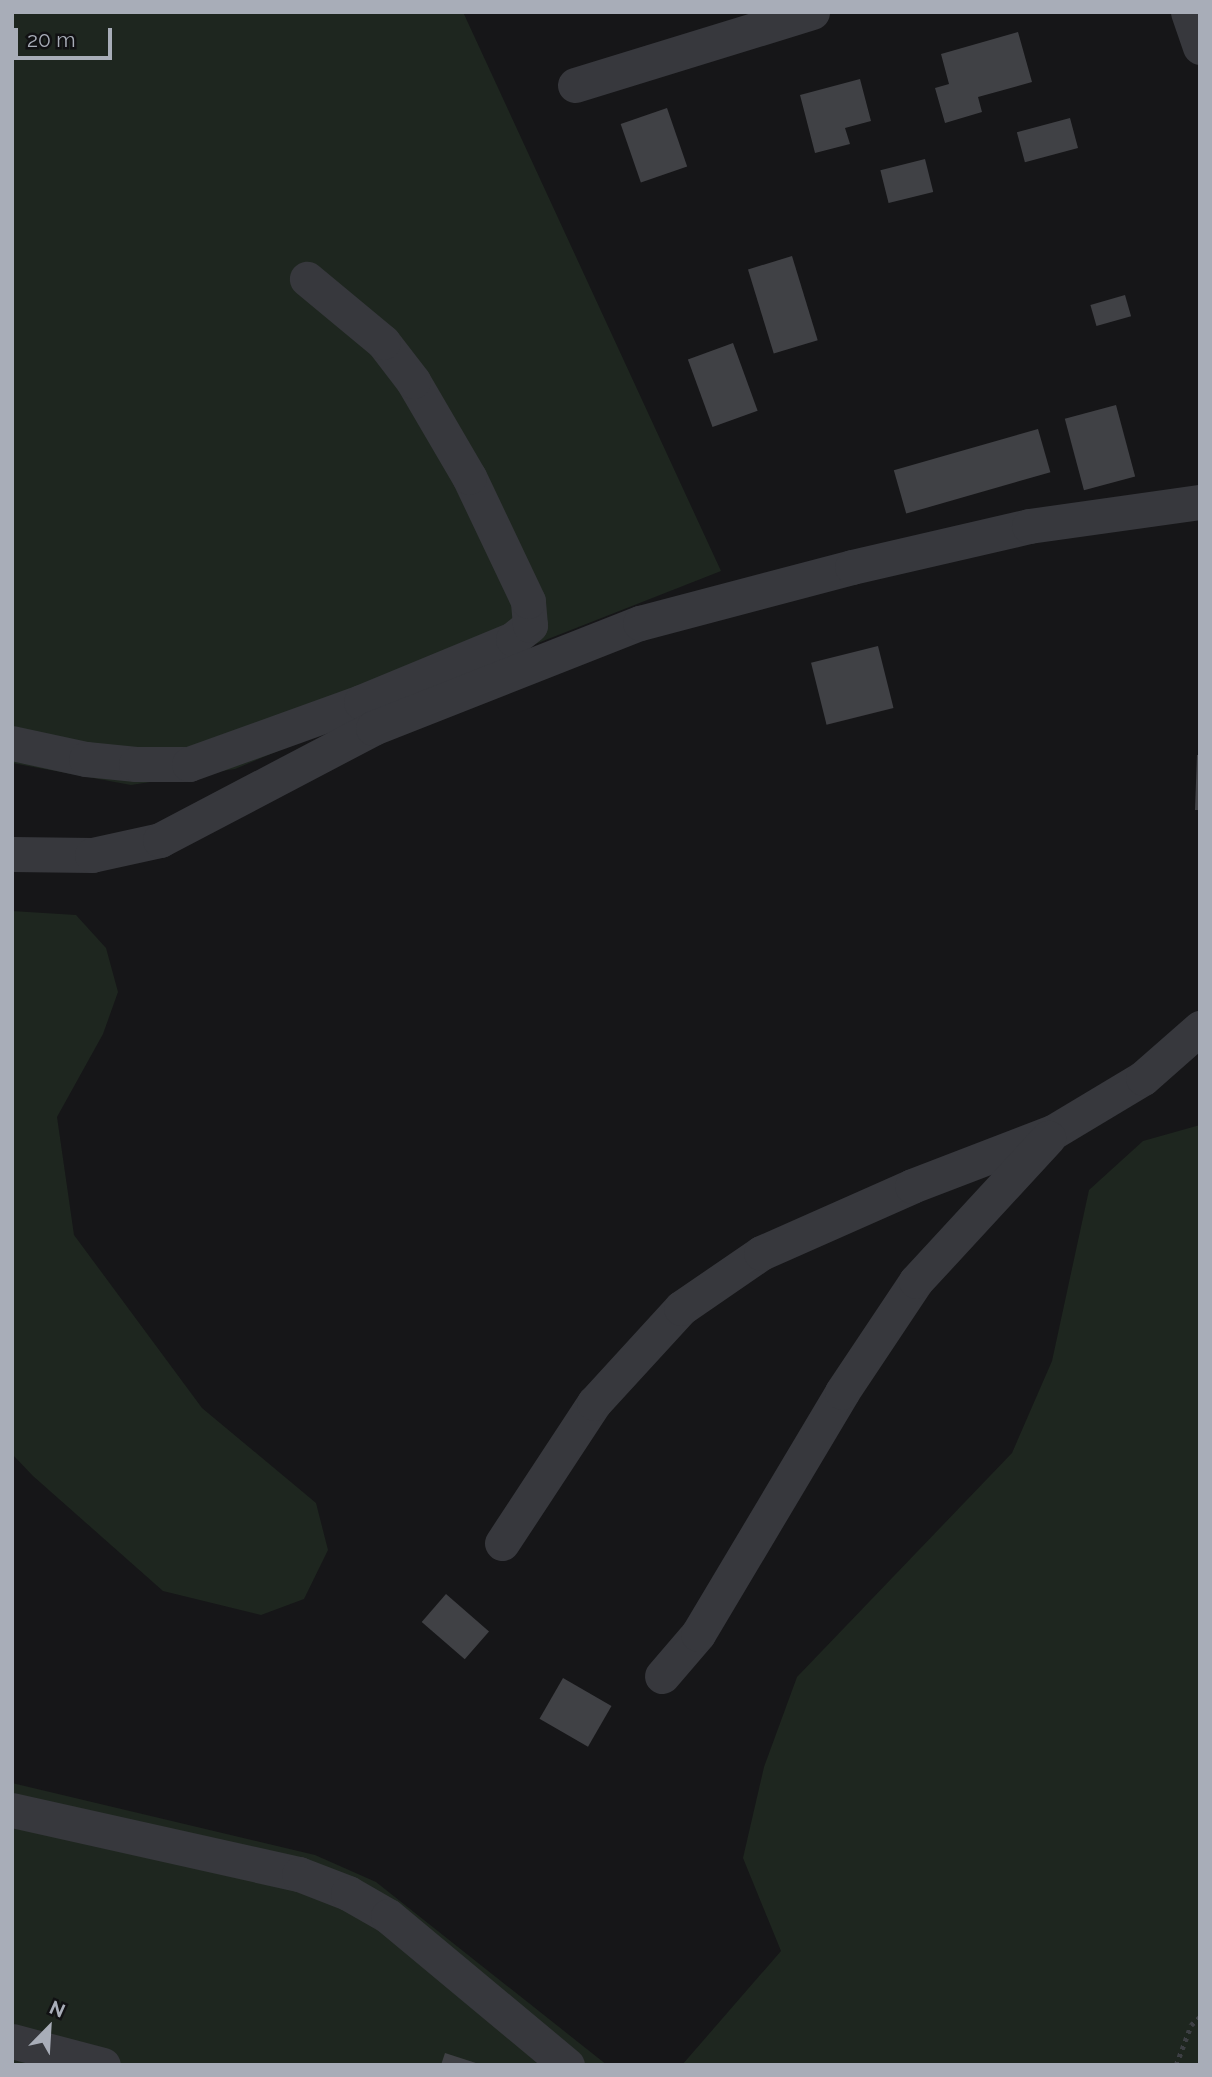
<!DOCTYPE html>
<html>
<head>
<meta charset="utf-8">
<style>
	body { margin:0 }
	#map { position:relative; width:1212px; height:2077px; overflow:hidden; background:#161618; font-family:Raleway,sans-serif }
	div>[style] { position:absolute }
	.green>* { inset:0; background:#1e261f }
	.building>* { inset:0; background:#404145; transform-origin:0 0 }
	.path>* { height:4.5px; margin-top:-2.25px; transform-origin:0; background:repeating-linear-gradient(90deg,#3d3f44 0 3.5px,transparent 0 8.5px) }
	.minor>* { height:35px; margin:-17.5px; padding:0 17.5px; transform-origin:17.5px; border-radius:17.5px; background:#37383d }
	span { translate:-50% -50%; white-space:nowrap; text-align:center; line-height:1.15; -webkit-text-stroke:5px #111113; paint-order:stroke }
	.frame { position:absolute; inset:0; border:14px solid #a8adb8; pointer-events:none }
	.north { position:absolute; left:14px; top:1993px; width:70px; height:70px; -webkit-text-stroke:5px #111113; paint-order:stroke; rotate:24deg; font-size:19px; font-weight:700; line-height:28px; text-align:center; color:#a8adb8 }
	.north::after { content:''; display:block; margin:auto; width:24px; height:32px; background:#a8adb8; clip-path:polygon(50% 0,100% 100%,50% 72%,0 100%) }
	.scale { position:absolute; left:14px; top:28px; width:98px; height:32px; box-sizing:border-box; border:4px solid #a8adb8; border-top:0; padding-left:9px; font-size:21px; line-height:24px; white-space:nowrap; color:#a8adb8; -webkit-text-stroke:5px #111113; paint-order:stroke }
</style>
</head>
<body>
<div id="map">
	<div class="green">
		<i style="clip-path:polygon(12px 12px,463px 12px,721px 571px,497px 659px,235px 769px,131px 785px,12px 763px)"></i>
		<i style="clip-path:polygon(12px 911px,76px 915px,106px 948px,118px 992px,103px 1034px,57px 1117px,74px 1235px,202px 1408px,316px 1503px,328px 1550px,304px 1599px,261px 1615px,163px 1591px,33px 1476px,12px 1454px)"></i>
		<i style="clip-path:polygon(1200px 1125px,1200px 2065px,682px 2065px,781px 1951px,743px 1858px,764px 1767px,797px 1677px,1012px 1453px,1052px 1361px,1089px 1190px,1143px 1141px)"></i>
		<i style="clip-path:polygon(12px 1783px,315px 1855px,376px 1882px,607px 2065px,12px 2065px)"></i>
	</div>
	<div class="building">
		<i style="clip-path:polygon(1018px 32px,1032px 82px,978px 97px,982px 112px,945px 123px,935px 88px,949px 84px,941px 54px)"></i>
		<i style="clip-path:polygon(860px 79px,871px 121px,845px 128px,850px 144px,815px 153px,800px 95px)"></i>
		<i style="left:667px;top:108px;width:62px;height:49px;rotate:71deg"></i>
		<i style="left:1070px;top:118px;width:31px;height:55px;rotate:75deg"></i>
		<i style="left:925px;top:159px;width:34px;height:46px;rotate:76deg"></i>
		<i style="left:792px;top:256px;width:88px;height:46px;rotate:73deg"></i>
		<i style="left:1125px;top:295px;width:22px;height:36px;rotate:74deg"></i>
		<i style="left:733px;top:343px;width:72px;height:48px;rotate:70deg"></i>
		<i style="left:1116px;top:405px;width:74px;height:53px;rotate:75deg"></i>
		<i style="left:1038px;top:429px;width:45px;height:150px;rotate:74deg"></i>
		<i style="left:878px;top:646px;width:64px;height:69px;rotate:76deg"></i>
		<i style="clip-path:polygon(1197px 755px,1200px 755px,1200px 810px,1195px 810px)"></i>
		<i style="left:446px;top:1594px;width:57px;height:37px;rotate:41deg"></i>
		<i style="left:563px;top:1678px;width:56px;height:47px;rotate:30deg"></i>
		<i style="clip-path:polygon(445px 2053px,479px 2064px,479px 2065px,441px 2065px)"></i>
	</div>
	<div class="path">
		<i style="left:1176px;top:2065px;width:43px;rotate:-69.4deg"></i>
		<i style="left:1191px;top:2025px;width:12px;rotate:-42deg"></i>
	</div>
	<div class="minor">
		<i style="left:1188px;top:12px;width:37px;rotate:71deg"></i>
		<i style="left:575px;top:85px;width:248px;rotate:-17.1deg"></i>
		<i style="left:12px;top:743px;width:76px;rotate:12.2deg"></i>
		<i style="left:86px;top:759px;width:50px;rotate:5.7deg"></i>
		<i style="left:136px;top:764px;width:53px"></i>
		<i style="left:189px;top:764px;width:183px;rotate:-19.8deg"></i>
		<i style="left:361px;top:702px;width:165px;rotate:-22.5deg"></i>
		<i style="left:513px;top:639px;width:22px;rotate:-39deg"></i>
		<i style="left:530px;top:625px;width:24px;rotate:-95deg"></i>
		<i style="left:528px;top:601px;width:137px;rotate:-115.4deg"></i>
		<i style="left:469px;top:477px;width:111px;rotate:-120.3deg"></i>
		<i style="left:413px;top:381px;width:49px;rotate:-127.6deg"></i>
		<i style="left:383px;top:342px;width:99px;rotate:-140.3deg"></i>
		<i style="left:12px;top:854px;width:80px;rotate:0.7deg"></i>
		<i style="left:92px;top:855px;width:70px;rotate:-12.4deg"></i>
		<i style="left:160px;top:840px;width:241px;rotate:-27.7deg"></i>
		<i style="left:373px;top:728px;width:287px;rotate:-21.5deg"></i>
		<i style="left:640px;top:623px;width:219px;rotate:-14.8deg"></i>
		<i style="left:852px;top:567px;width:182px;rotate:-13deg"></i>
		<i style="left:1029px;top:526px;width:173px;rotate:-8deg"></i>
		<i style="left:502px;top:1543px;width:168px;rotate:-56.7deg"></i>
		<i style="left:594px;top:1403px;width:129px;rotate:-47.5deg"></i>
		<i style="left:681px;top:1308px;width:97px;rotate:-34.5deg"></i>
		<i style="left:761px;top:1253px;width:165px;rotate:-23.9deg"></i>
		<i style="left:912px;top:1186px;width:151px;rotate:-21deg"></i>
		<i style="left:1053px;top:1132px;width:105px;rotate:-31deg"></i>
		<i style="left:1143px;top:1078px;width:76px;rotate:-41.3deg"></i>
		<i style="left:662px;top:1676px;width:55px;rotate:-49.4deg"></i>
		<i style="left:698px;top:1634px;width:282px;rotate:-59.2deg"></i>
		<i style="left:842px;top:1392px;width:133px;rotate:-56.3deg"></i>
		<i style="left:916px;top:1281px;width:195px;rotate:-47.3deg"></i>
		<i style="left:12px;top:1810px;width:294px;rotate:12.6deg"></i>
		<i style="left:299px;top:1874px;width:53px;rotate:21.2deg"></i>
		<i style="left:348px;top:1893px;width:46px;rotate:29.9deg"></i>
		<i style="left:388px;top:1916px;width:233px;rotate:39.8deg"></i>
		<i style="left:12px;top:2041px;width:94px;rotate:14.8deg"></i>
	</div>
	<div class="frame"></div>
	<div class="north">N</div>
	<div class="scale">20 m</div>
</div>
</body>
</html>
